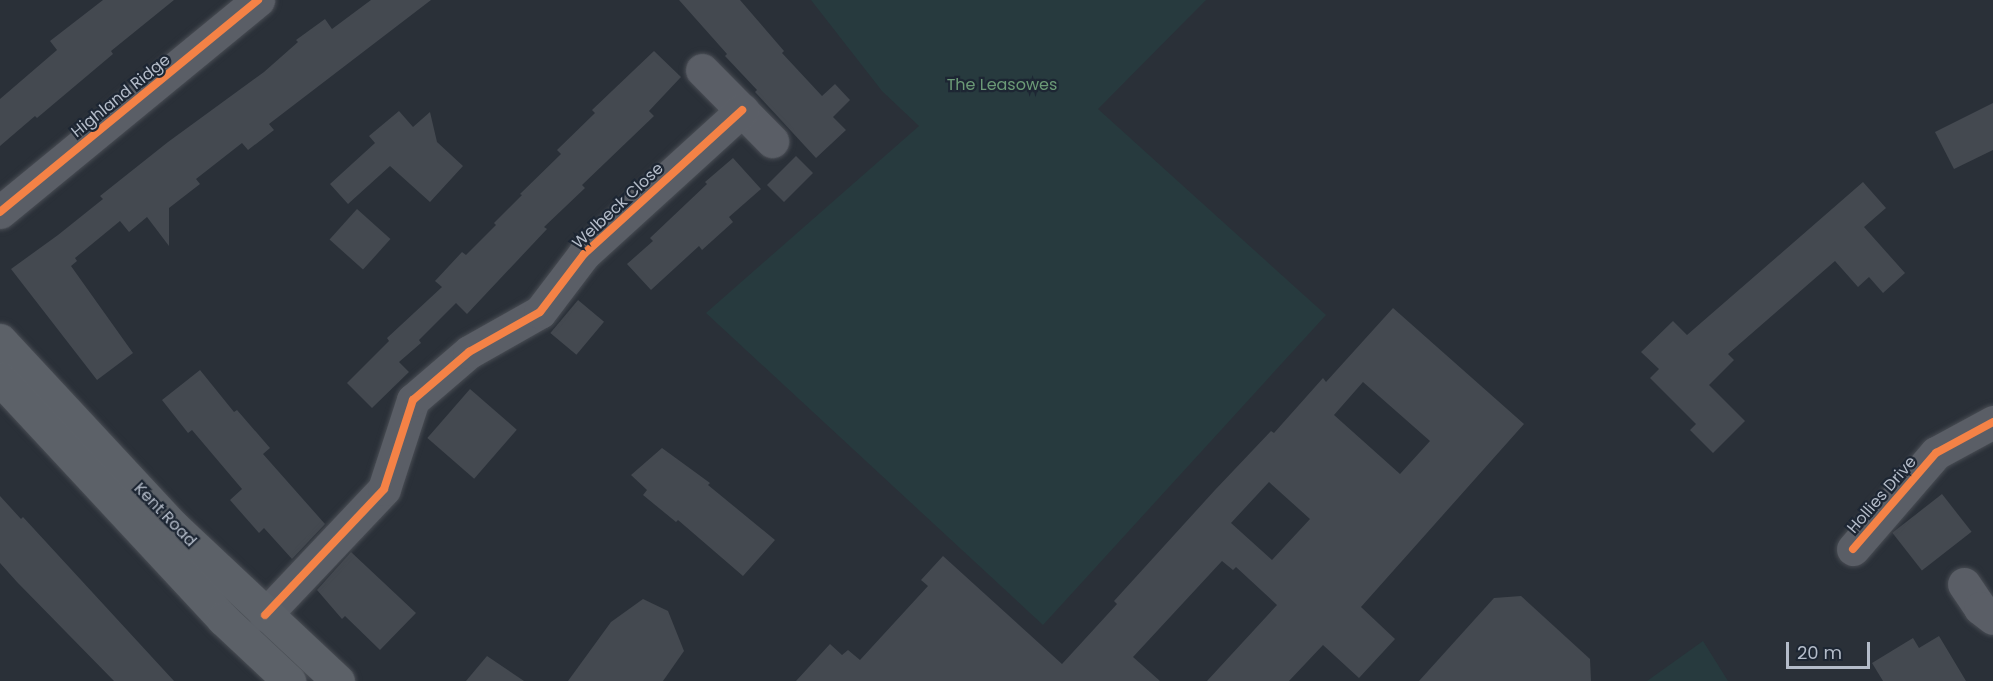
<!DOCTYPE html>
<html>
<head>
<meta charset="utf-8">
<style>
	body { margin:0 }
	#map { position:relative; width:1993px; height:681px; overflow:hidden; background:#2a3038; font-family:Poppins,sans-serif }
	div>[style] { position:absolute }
	.green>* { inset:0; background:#273a3e }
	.building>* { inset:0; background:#444950; transform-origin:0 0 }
	.roads { filter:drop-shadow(0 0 2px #484c53) drop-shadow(0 0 2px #484c53) }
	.minor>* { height:33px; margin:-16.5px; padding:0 16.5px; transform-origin:16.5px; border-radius:16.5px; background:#5a5e66 }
	.major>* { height:33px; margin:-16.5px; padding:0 16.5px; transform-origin:16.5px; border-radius:16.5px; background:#5c6168 }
	.cycleway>* { height:8px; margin:-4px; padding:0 4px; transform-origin:4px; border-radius:4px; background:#f48246 }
	span { translate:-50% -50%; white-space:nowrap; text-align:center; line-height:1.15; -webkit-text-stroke:4.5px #1d2633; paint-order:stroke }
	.park-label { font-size:16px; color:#6b9a76 }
	.street-label { font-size:16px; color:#b4bcc9 }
	.scale { position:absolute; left:1786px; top:642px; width:84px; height:27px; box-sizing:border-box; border:3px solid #b4bcc9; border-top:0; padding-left:8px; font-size:18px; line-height:21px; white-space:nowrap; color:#b4bcc9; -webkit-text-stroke:4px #1d2633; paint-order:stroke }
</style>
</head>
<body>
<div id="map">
	<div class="green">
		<i style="clip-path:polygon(811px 0,1206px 0,1098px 109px,1326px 315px,1043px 625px,706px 313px,919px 126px,882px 91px)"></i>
		<i style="clip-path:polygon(1703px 641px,1728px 681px,1647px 681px)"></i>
	</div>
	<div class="building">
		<i style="clip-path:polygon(103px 0,174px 0,111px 51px,113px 54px,37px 118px,35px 116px,0 146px,0 99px,57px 50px,50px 41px)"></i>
		<i style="clip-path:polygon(371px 0,431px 0,269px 124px,274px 130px,248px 150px,242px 143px,196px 179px,200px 184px,169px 208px,169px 246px,147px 217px,129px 232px,120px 221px,75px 258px,77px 261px,71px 266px,133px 353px,97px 380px,11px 269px,58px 235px,103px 199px,100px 196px,168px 142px,264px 72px,298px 42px,296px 40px,325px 19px,332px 29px)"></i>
		<i style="clip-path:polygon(679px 0,740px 0,784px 51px,782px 53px,822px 96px,835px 84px,850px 100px,833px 117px,846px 130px,816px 158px,755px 92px,757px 90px,725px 56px,727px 54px)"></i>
		<i style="clip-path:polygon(654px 51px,681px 77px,649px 111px,654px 116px,582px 185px,585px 188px,544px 227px,547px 229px,467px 314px,456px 303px,419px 340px,421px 343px,399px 362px,409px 372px,372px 408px,347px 383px,389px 341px,387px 338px,442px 287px,435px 281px,462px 252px,466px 255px,496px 225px,494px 223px,522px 195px,520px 194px,561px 154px,557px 150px,595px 113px,592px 110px)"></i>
		<i style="clip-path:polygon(1993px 103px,1993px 150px,1954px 169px,1935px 132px)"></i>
		<i style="clip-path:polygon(399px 111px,413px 127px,430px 112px,437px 142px,463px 166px,430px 202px,390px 166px,348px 204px,330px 184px,375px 143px,369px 136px)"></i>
		<i style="left:796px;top:156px;width:24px;height:41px;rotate:45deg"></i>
		<i style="clip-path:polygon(733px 158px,761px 189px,729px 217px,733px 222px,702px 250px,699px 246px,651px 290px,627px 264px,653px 241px,650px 238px,707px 184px,705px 182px)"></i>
		<i style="clip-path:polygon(1863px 182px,1886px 208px,1864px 227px,1905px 273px,1883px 293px,1869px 277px,1858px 287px,1835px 261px,1728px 354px,1734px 360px,1709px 385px,1745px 421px,1713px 453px,1690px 430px,1696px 424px,1650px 378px,1659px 369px,1641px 352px,1673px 321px,1687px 335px)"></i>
		<i style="left:357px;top:209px;width:45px;height:41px;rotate:42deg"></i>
		<i style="left:578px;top:300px;width:34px;height:43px;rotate:40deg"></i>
		<i style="clip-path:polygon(evenodd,1393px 308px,1524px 424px,1361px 607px,1395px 639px,1359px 678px,1323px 645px,1289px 681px,1207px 681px,1277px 605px,1236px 567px,1233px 570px,1222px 561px,1133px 657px,1160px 681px,796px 681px,830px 644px,842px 655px,848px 650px,860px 660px,928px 586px,921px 580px,943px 556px,1062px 664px,1117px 604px,1114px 601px,1215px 490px,1271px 431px,1274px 433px,1323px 378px,1326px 382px,1393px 308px,1363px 382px,1430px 441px,1400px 474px,1334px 415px,1363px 382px,1393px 308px,1269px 482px,1310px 519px,1272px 560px,1231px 523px,1269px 482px)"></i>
		<i style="clip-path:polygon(200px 370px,234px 412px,237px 410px,270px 448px,263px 454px,325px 524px,292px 559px,264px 528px,259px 533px,230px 500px,242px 489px,192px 430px,188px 433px,162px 400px)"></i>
		<i style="left:470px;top:389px;width:62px;height:65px;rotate:41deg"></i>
		<i style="clip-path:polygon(662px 448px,710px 483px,708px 485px,775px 540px,743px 576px,678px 520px,676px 522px,643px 495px,647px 490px,631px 475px)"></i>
		<i style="left:1942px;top:494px;width:48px;height:63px;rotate:52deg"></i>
		<i style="clip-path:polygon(0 496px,21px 519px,23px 517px,174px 681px,114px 681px,17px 582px,0 563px)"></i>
		<i style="clip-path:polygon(351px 552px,416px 613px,380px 650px,345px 616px,342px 619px,317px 590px)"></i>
		<i style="clip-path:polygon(1521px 596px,1590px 659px,1591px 681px,1419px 681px,1494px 598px)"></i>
		<i style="clip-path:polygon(643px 599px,668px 611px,684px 651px,663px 681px,568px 681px,611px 622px)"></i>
		<i style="clip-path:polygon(1939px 636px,1966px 681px,1883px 681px,1872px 663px,1913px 638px,1919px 648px)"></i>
		<i style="clip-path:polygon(487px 656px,524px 681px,466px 681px)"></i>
	</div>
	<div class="roads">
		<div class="minor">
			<i style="left:702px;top:70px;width:100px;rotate:45.4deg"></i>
			<i style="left:0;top:212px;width:334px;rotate:-39.4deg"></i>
			<i style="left:1853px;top:549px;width:127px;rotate:-49.2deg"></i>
			<i style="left:1936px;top:453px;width:65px;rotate:-28.5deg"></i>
			<i style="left:1964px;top:584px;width:29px;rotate:56deg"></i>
			<i style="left:1980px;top:608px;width:16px;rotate:38deg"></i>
			<i style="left:265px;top:615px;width:173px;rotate:-46.6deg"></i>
			<i style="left:384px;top:489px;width:94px;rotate:-72deg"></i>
			<i style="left:413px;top:400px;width:74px;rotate:-40.6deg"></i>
			<i style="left:469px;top:352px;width:81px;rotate:-29.4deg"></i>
			<i style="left:540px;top:312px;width:73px;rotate:-52.8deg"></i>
			<i style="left:584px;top:254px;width:214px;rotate:-42.3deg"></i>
		</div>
		<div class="major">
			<i style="left:0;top:340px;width:255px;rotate:47.1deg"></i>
			<i style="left:174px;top:527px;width:225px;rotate:43.2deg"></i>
			<i style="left:0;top:379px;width:328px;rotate:47.1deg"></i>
			<i style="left:223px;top:619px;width:91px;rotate:43.2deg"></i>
		</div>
	</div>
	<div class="cycleway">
		<i style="left:0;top:212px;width:334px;rotate:-39.4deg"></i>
		<i style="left:1853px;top:549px;width:127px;rotate:-49.2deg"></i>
		<i style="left:1936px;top:453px;width:65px;rotate:-28.5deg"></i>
		<i style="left:265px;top:615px;width:173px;rotate:-46.6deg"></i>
		<i style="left:384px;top:489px;width:94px;rotate:-72deg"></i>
		<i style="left:413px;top:400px;width:74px;rotate:-40.6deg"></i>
		<i style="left:469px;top:352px;width:81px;rotate:-29.4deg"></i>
		<i style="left:540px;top:312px;width:73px;rotate:-52.8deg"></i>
		<i style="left:584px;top:254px;width:214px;rotate:-42.3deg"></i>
	</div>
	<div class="park-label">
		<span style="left:1002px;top:85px">The Leasowes</span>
	</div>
	<div class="street-label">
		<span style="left:121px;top:96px;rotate:-39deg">Highland Ridge</span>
		<span style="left:618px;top:206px;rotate:-43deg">Welbeck Close</span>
		<span style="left:1882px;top:495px;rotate:-49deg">Hollies Drive</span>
		<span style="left:165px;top:515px;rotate:46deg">Kent Road</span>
	</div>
	<div class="scale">20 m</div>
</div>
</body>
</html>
